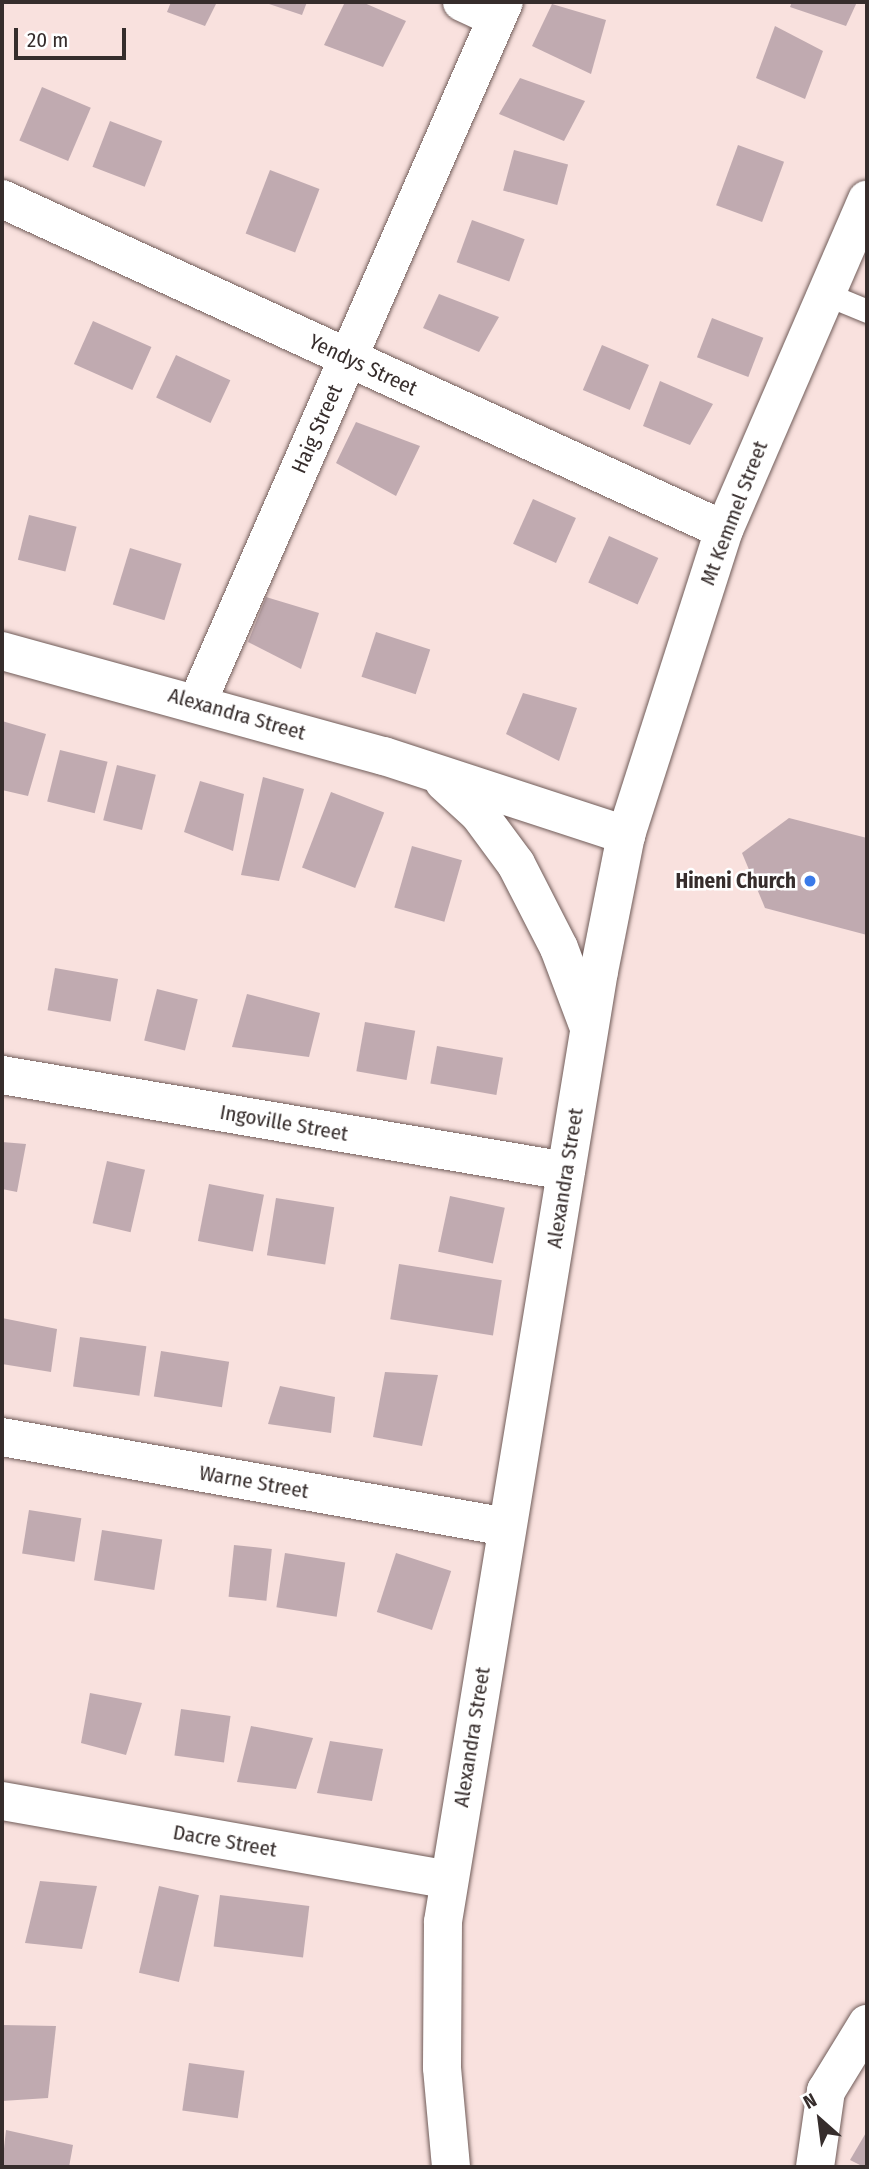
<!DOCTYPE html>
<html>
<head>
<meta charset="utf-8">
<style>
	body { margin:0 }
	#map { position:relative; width:869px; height:2169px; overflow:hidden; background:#f9e1de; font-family:"Fira Sans Condensed",sans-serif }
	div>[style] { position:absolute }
	.building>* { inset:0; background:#c0aab0; transform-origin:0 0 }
	.roads { filter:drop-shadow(0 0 2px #705c59) drop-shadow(0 0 2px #705c59) }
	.lane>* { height:23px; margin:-11.5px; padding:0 11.5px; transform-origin:11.5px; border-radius:11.5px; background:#fff }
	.street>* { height:38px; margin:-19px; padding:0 19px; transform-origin:19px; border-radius:19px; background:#fff }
	.secondary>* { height:38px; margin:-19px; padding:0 19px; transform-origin:19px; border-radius:19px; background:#fff }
	.dots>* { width:19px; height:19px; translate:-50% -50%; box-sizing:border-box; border:4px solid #fff; border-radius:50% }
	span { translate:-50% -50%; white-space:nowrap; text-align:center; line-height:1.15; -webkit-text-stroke:5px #fff; paint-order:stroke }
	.street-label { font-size:21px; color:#362d2c }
	.poi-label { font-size:21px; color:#362d2c; font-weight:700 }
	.right { translate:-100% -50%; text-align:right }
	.frame { position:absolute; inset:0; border:4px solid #362d2c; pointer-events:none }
	.north { position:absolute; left:785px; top:2085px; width:70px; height:70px; -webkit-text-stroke:5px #fff; paint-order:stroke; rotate:332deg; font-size:19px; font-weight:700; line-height:28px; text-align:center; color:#362d2c }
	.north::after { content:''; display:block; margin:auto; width:24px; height:32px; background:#362d2c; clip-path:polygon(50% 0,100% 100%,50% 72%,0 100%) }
	.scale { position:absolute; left:14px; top:28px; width:112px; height:32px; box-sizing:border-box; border:4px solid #362d2c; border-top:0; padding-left:9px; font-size:21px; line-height:24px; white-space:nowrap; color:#362d2c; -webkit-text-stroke:5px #fff; paint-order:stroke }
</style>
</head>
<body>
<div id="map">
	<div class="building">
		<i style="clip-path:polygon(171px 2px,217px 2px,205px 26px,167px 12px)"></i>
		<i style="clip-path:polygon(263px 2px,307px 2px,302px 15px)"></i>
		<i style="clip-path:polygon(345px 2px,362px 2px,406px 21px,383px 67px,324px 45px)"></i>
		<i style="clip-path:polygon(792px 2px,857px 2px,846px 26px,790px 7px)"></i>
		<i style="clip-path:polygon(552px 4px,606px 20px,591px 74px,532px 46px)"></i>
		<i style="clip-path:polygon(775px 26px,823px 51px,805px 99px,756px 78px)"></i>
		<i style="clip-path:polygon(520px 78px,585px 101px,564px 141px,499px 114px)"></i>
		<i style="left:42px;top:87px;width:53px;height:58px;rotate:23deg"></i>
		<i style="left:110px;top:121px;width:56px;height:49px;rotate:21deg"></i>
		<i style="left:738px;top:145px;width:49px;height:64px;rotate:20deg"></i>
		<i style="left:514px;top:150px;width:56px;height:42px;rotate:15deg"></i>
		<i style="left:270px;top:170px;width:53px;height:68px;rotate:21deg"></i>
		<i style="left:472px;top:220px;width:56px;height:45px;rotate:20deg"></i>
		<i style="clip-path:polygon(439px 294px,499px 317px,479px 352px,423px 328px)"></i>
		<i style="left:712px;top:318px;width:55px;height:42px;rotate:21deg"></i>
		<i style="left:93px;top:321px;width:64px;height:47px;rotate:24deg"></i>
		<i style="left:602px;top:345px;width:51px;height:49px;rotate:23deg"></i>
		<i style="left:176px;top:355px;width:60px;height:47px;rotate:25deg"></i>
		<i style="clip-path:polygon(660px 381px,713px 404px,690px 445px,643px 426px)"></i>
		<i style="clip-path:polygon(356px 422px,420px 446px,396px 496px,336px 463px)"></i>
		<i style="left:533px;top:499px;width:47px;height:49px;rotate:24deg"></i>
		<i style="left:29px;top:515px;width:49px;height:46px;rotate:14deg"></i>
		<i style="left:609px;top:536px;width:54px;height:51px;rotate:24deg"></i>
		<i style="left:130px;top:548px;width:54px;height:59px;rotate:17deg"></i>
		<i style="clip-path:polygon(266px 597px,319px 613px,301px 669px,248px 642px)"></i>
		<i style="left:376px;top:632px;width:57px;height:47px;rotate:18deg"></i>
		<i style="clip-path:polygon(523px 693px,577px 708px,559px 761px,506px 734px)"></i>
		<i style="clip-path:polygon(2px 721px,46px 734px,28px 796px,2px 790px)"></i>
		<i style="left:60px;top:750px;width:49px;height:53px;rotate:14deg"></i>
		<i style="left:117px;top:765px;width:40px;height:57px;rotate:14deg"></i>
		<i style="clip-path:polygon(263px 777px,304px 789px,279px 881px,241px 875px)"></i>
		<i style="clip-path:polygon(200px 781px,244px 794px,233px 851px,184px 832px)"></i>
		<i style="left:331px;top:792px;width:57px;height:81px;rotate:21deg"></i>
		<i style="clip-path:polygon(789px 818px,867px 838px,867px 935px,765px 908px,742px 853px)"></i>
		<i style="left:412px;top:846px;width:52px;height:64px;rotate:16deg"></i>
		<i style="left:55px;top:968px;width:64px;height:43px;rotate:10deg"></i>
		<i style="left:157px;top:989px;width:42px;height:53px;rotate:14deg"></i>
		<i style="clip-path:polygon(247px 994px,320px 1013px,309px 1057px,232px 1047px)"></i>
		<i style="left:365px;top:1022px;width:51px;height:50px;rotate:10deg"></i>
		<i style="left:437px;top:1046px;width:67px;height:38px;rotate:10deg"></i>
		<i style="clip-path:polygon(2px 1142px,26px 1144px,17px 1192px,2px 1189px)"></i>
		<i style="left:107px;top:1161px;width:39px;height:64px;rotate:13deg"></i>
		<i style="left:209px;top:1184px;width:56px;height:58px;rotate:11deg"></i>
		<i style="left:450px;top:1196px;width:56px;height:57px;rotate:12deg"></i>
		<i style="left:276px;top:1198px;width:59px;height:58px;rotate:9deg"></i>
		<i style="left:399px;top:1264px;width:104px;height:56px;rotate:9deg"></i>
		<i style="clip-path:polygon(2px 1318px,57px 1329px,51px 1372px,2px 1364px)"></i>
		<i style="left:80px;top:1337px;width:67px;height:50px;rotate:8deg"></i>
		<i style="left:161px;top:1351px;width:69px;height:46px;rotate:9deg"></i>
		<i style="clip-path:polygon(385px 1372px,438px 1375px,422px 1446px,373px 1437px)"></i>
		<i style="clip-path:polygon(280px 1386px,335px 1397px,331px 1433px,268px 1424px)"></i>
		<i style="left:29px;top:1510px;width:53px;height:44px;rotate:9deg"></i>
		<i style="left:102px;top:1530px;width:61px;height:51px;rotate:9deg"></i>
		<i style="left:234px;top:1545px;width:38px;height:52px;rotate:6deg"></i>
		<i style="left:285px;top:1553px;width:61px;height:55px;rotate:9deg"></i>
		<i style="left:396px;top:1553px;width:58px;height:62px;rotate:18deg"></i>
		<i style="clip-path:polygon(90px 1693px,142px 1703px,126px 1755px,81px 1743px)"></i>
		<i style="left:181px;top:1709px;width:50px;height:47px;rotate:8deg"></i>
		<i style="clip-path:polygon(251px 1726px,313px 1738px,296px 1789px,237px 1782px)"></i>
		<i style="clip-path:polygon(330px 1741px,383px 1749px,372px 1801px,317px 1793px)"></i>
		<i style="clip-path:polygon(40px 1881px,97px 1886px,82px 1949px,25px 1943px)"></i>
		<i style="left:159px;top:1886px;width:41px;height:89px;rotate:13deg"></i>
		<i style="left:220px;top:1895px;width:90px;height:52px;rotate:7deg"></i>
		<i style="clip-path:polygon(2px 2025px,56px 2026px,48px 2098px,2px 2101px)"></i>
		<i style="left:189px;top:2063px;width:56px;height:48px;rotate:8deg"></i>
		<i style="clip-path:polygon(6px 2130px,73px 2145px,69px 2167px,2px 2167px)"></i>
		<i style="clip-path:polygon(867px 2131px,867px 2167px,864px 2167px,850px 2160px)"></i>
	</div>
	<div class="roads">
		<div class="lane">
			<i style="left:826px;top:294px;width:44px;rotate:22.5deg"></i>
		</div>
		<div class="street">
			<i style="left:462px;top:2px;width:38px;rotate:25deg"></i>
			<i style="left:2px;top:199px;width:794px;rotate:24.63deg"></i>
			<i style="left:197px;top:703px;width:765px;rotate:-66.35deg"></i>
			<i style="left:626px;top:835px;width:320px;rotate:-72.2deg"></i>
			<i style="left:724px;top:530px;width:360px;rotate:-66.6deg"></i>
			<i style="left:2px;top:1075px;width:572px;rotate:9.66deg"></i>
			<i style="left:2px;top:1437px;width:513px;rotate:10.11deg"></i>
			<i style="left:2px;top:1801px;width:454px;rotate:10deg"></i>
			<i style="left:815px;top:2167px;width:77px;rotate:-81.8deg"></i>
			<i style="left:826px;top:2091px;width:79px;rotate:-58.5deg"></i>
		</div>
		<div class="secondary">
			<i style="left:2px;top:651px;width:396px;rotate:15.4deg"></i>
			<i style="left:384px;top:756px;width:255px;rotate:18.1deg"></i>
			<i style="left:626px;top:835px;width:139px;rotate:101.2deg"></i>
			<i style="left:599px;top:971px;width:964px;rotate:99.32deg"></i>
			<i style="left:443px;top:1922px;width:146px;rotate:90.4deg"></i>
			<i style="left:442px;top:2068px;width:99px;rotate:84.8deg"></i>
			<i style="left:444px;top:782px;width:47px;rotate:42.4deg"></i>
			<i style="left:479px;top:814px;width:62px;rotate:53.5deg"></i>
			<i style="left:516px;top:864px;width:94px;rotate:62.9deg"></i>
			<i style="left:559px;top:948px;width:82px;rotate:69.4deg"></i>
		</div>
	</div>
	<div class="dots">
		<i style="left:810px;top:881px;background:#3a7ae9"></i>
	</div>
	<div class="street-label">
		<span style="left:363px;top:365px;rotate:25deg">Yendys Street</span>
		<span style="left:317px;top:429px;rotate:-66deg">Haig Street</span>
		<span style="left:734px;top:513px;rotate:-69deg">Mt Kemmel Street</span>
		<span style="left:237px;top:714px;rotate:16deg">Alexandra Street</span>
		<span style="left:284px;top:1123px;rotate:10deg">Ingoville Street</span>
		<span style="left:565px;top:1178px;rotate:-81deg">Alexandra Street</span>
		<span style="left:254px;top:1482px;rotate:10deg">Warne Street</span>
		<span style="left:472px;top:1737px;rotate:-81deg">Alexandra Street</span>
		<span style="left:225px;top:1841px;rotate:10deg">Dacre Street</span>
	</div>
	<div class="poi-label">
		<span class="right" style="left:796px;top:881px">Hineni Church</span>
	</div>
	<div class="frame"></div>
	<div class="north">N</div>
	<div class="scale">20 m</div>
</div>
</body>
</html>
